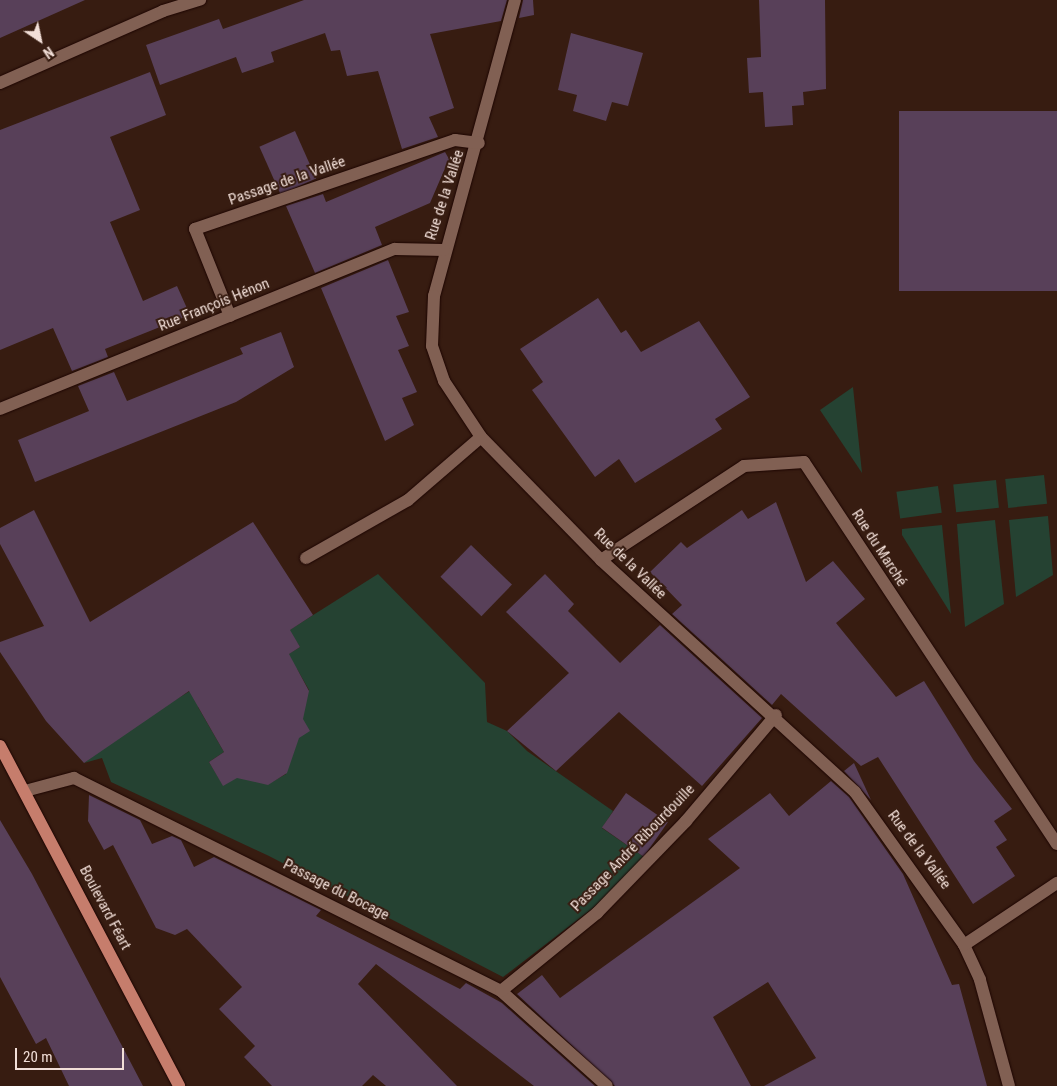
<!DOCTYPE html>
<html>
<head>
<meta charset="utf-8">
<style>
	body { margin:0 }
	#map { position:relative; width:1057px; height:1086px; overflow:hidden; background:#371c11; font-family:"Roboto Condensed",sans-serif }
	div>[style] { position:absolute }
	.green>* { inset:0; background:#254232; transform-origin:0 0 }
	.building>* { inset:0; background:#584059; transform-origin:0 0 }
	.roads { filter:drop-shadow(0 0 1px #1d0500) drop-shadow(0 0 1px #1d0500) }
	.minor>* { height:12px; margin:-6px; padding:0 6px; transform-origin:6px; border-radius:6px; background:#816053 }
	.major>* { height:12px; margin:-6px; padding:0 6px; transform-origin:6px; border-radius:6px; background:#c67d6c }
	span { translate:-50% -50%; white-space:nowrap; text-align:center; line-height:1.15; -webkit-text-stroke:4px #371c11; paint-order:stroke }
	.street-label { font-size:15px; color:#f2dfd8 }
	.north { position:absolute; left:15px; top:15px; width:50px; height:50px; -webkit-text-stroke:4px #371c11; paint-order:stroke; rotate:146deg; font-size:14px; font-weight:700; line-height:20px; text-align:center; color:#f2dfd8 }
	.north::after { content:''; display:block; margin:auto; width:18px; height:22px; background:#f2dfd8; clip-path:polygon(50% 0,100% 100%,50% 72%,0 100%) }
	.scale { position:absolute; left:15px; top:1048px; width:109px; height:22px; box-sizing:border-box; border:2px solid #f2dfd8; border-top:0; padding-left:6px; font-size:15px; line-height:18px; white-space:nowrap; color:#f2dfd8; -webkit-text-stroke:4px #371c11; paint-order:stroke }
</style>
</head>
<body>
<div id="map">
	<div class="green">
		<i style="clip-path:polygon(853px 387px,862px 473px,820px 410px)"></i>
		<i style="left:1044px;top:475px;width:29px;height:39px;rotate:84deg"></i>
		<i style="left:996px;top:480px;width:28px;height:43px;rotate:84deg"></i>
		<i style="left:938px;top:486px;width:27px;height:42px;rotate:82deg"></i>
		<i style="clip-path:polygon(1048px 516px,1053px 575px,1016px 597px,1009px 520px)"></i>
		<i style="clip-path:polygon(995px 520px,1004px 604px,965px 627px,957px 524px)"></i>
		<i style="clip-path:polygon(942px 525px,951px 614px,902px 535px,902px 529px)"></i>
		<i style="clip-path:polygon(378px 574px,485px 683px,487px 722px,507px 731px,527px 751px,613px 811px,602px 828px,644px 857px,593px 908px,503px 977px,269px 856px,111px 782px,102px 758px,84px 763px,140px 721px,205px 682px,198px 707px,224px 752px,209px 762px,223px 785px,245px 773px,272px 782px,286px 774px,283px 768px,293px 755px,288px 746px,304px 712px,303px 694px,309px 690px,297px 669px,290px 673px,269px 666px,300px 647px,296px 641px,280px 636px)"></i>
	</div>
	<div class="building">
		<i style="clip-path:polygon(0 0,85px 0,0 38px)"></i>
		<i style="clip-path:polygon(304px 0,507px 0,501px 21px,430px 34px,454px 108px,429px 117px,438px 137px,402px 149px,378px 71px,347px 76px,340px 50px,331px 51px,325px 33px,271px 52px,274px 62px,242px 73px,236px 57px,160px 85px,146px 45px,219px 19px,223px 29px)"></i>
		<i style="clip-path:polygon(523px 0,533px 0,534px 15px,519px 18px)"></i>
		<i style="clip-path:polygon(759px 0,825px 0,826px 89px,803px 92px,804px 105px,792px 106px,793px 125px,765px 127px,763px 92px,749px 93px,747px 58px,761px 57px)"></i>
		<i style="clip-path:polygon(571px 33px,643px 53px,628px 106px,612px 102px,606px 121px,573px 111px,577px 95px,558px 90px)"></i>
		<i style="clip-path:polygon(150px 72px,166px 115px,110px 137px,140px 210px,110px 222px,143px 301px,177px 286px,190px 315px,105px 349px,108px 357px,72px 371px,53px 328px,0 350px,0 130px)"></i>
		<i style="left:1057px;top:111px;width:180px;height:158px;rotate:90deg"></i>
		<i style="left:295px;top:131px;width:52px;height:39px;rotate:66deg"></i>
		<i style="clip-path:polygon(445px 152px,449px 159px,430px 203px,375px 227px,382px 245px,315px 273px,286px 206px,323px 194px,326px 202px)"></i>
		<i style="clip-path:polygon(388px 260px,409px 312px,396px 316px,409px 346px,398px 350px,417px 392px,402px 398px,414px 425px,385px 441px,321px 288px)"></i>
		<i style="clip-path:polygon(598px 298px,621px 333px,626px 330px,641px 352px,699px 321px,750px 397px,715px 419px,722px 429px,635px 483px,619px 459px,595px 477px,532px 390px,543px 382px,520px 349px)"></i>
		<i style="clip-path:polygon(281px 332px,294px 367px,236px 402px,35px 482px,18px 440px,89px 411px,78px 386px,114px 372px,127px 401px,243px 354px,240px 348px)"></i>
		<i style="clip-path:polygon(776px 502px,806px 582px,833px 561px,865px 599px,836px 623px,896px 697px,924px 681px,974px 761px,1012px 809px,994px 821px,1007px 840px,996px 847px,1015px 876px,973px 904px,878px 757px,861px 766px,781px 694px,772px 705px,672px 614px,682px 605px,650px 572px,681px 542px,687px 548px,742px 510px,748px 519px)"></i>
		<i style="clip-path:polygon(34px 510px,90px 622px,253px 522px,313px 615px,290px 630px,300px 647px,289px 654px,309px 691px,303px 719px,310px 731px,299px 738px,287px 773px,268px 785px,237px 778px,223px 786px,209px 762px,224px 752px,189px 691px,84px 763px,46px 721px,0 652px,0 642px,44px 626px,0 544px,0 528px)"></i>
		<i style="left:471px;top:545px;width:57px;height:44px;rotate:44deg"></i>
		<i style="clip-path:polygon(545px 574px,574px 604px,568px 611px,620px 663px,660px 625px,762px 718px,702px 786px,619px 712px,556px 771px,507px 731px,569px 673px,506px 612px)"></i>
		<i style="clip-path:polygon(854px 763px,871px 800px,844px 771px)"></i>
		<i style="clip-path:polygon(831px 781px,849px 797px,903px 874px,952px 985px,959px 984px,987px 1086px,764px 1086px,816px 1058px,768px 982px,713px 1017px,751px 1086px,615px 1086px,517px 994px,542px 975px,560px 998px,740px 868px,708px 839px,770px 793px,789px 816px)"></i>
		<i style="left:626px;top:793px;width:51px;height:42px;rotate:35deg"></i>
		<i style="clip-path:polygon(89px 795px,140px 820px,152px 844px,172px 836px,181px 840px,194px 867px,214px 857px,321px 910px,316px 916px,460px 989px,466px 983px,502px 1003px,595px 1086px,534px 1086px,376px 964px,358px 984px,457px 1086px,386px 1086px,373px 1075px,362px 1086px,272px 1086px,244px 1057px,255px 1046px,219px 1009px,242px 987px,187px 929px,175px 935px,156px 928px,113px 845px,104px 850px,88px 821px)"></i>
		<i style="clip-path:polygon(0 820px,32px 874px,143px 1086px,69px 1086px,46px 1038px,36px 1044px,0 977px)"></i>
	</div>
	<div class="roads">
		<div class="minor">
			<i style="left:515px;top:0;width:307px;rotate:105.3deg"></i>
			<i style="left:434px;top:296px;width:50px;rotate:92.3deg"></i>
			<i style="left:432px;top:346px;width:37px;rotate:71deg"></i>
			<i style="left:444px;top:381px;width:67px;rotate:56.5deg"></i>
			<i style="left:481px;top:437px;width:172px;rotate:45.7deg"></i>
			<i style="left:601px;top:560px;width:344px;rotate:42.4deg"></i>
			<i style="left:855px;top:792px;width:188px;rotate:54.5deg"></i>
			<i style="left:964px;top:945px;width:38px;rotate:65deg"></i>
			<i style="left:980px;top:980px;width:110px;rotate:74.7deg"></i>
			<i style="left:0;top:83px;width:178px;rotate:-23.8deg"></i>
			<i style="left:163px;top:11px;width:39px;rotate:-17deg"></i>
			<i style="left:230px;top:316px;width:94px;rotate:-111.9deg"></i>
			<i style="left:195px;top:229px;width:275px;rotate:-18.9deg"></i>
			<i style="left:455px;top:140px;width:24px;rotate:7deg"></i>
			<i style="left:0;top:409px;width:426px;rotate:-22.1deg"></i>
			<i style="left:395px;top:249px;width:49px;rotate:1.2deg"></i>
			<i style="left:306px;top:558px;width:117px;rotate:-29.6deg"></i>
			<i style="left:408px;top:500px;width:96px;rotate:-40.8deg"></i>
			<i style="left:601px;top:560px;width:171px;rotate:-33.3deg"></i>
			<i style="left:744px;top:466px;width:60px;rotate:-3.8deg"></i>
			<i style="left:804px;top:462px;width:458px;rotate:56.5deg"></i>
			<i style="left:25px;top:791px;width:51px;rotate:-14.9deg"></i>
			<i style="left:74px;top:778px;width:477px;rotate:26.5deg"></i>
			<i style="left:501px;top:991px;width:142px;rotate:41.9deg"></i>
			<i style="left:964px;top:945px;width:112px;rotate:-33.7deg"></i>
			<i style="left:501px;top:991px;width:124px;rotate:-39.1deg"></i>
			<i style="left:597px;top:913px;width:128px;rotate:-45.9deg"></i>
			<i style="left:686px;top:821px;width:139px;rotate:-49.7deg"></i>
		</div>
		<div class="major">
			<i style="left:0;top:746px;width:384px;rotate:62.2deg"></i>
		</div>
	</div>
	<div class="street-label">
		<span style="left:287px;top:181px;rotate:-19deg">Passage de la Vallée</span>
		<span style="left:445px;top:195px;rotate:-72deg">Rue de la Vallée</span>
		<span style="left:214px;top:305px;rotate:-22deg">Rue François Hénon</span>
		<span style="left:879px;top:548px;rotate:57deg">Rue du Marché</span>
		<span style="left:630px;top:564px;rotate:44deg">Rue de la Vallée</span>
		<span style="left:633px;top:848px;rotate:-46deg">Passage André Ribourdouille</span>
		<span style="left:919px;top:850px;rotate:53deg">Rue de la Vallée</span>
		<span style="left:336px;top:890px;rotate:27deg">Passage du Bocage</span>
		<span style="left:105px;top:908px;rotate:62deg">Boulevard Féart</span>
	</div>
	<div class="north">N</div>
	<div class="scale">20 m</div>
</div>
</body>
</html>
